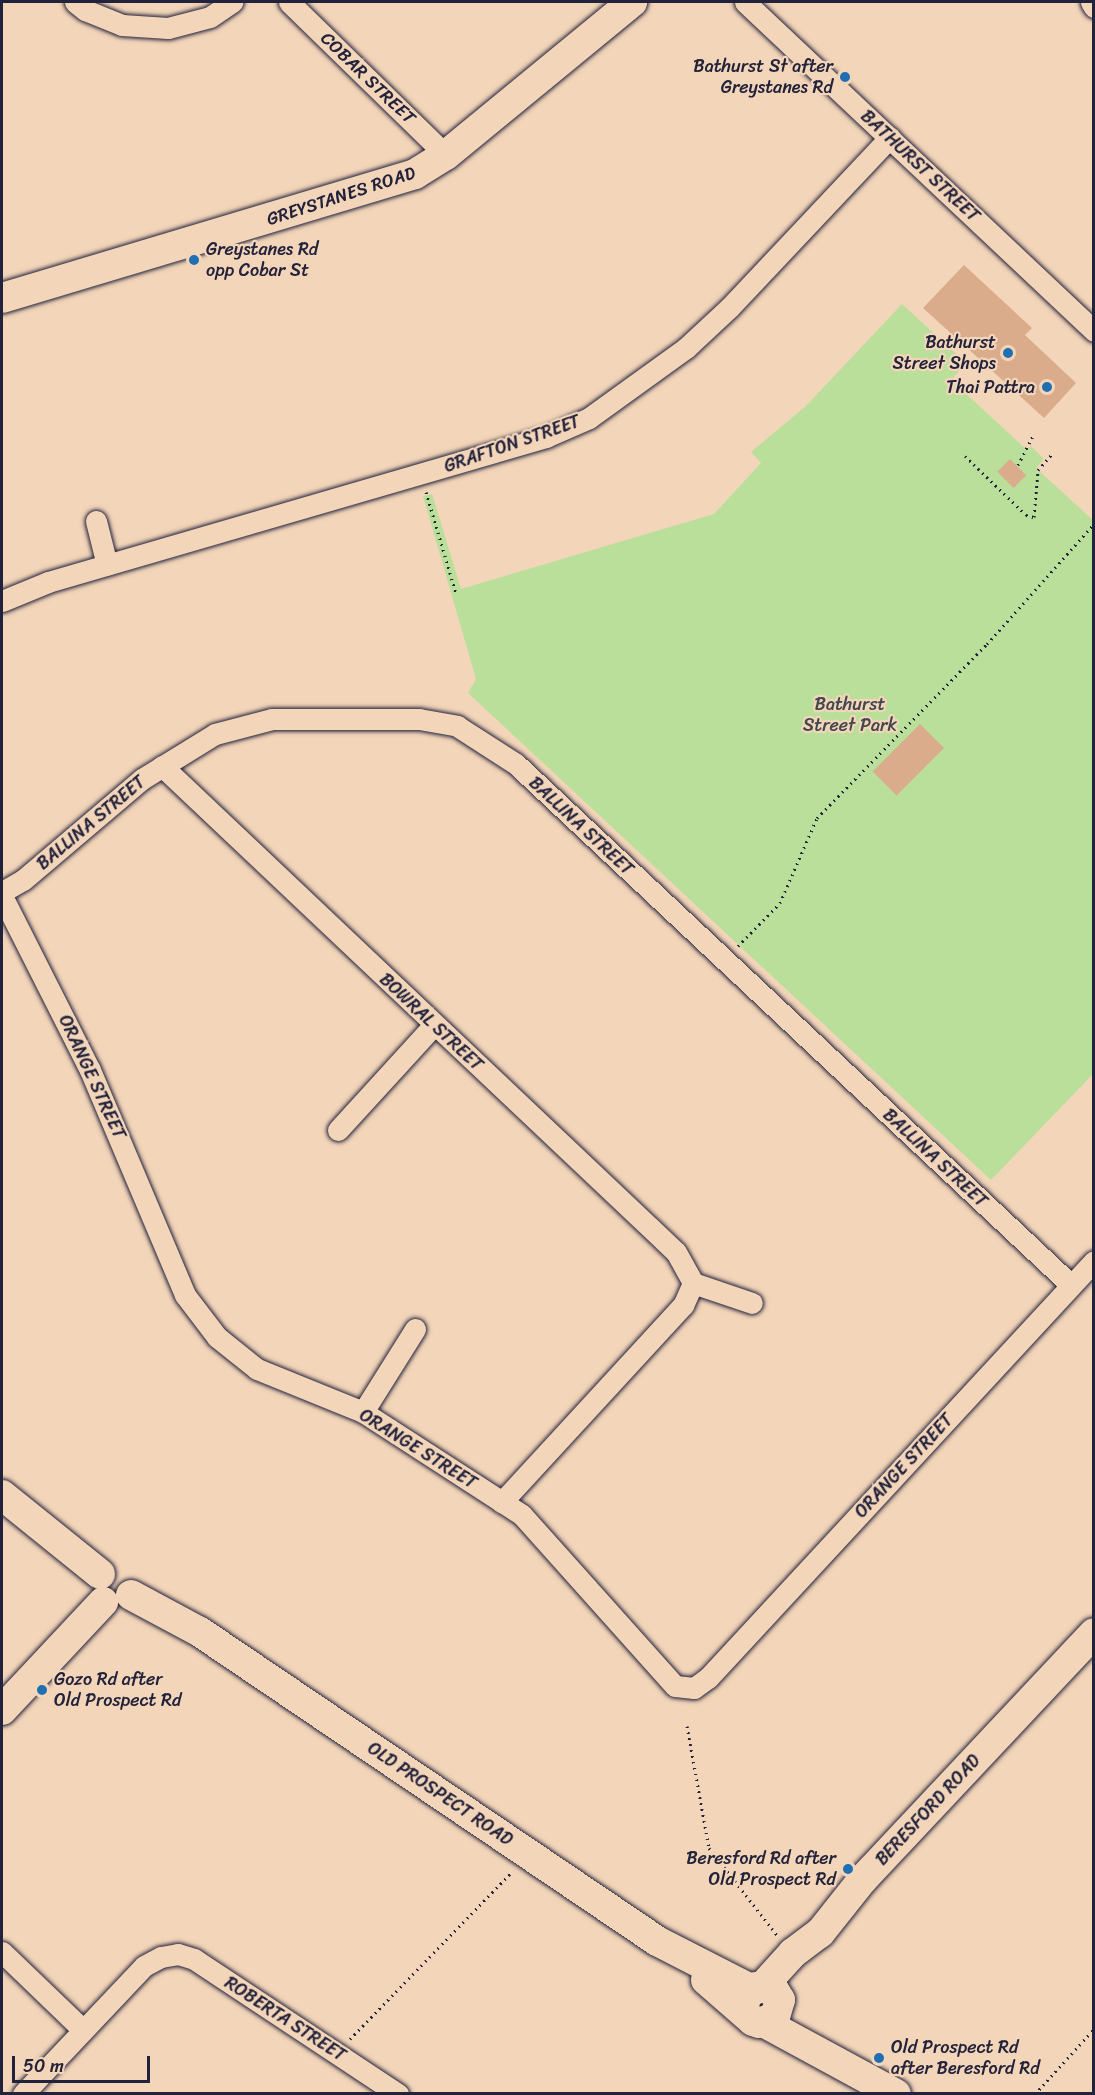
<!DOCTYPE html>
<html>
<head>
<meta charset="utf-8">
<style>
	body { margin:0 }
	#map { position:relative; width:1095px; height:2095px; overflow:hidden; background:#f3d5b9; font-family:Sriracha,sans-serif }
	div>[style] { position:absolute }
	.green>* { inset:0; background:#badf9a }
	.building>* { inset:0; background:#dbac8c; transform-origin:0 0 }
	.path>* { height:3px; margin-top:-1.5px; transform-origin:0; background:repeating-linear-gradient(90deg,#22223b 0 1.5px,transparent 0 6px) }
	.roads { filter:drop-shadow(0 0 2px #22223b) drop-shadow(0 0 2px #22223b) }
	.street>* { height:21px; margin:-10.5px; padding:0 10.5px; transform-origin:10.5px; border-radius:10.5px; background:#f3d5b9 }
	.secondary>* { height:30px; margin:-15px; padding:0 15px; transform-origin:15px; border-radius:15px; background:#f3d5b9 }
	.dots>* { width:16px; height:16px; translate:-50% -50%; box-sizing:border-box; border:3px solid #f3d5b9; border-radius:50% }
	span { translate:-50% -50%; white-space:nowrap; text-align:center; line-height:1.15; -webkit-text-stroke:4.5px #f3d5b9; paint-order:stroke }
	.poi-label { font-size:18px; color:#22223b }
	.right { translate:-100% -50%; text-align:right }
	.left { translate:0 -50%; text-align:left }
	.street-label { font-size:18px; color:#22223b }
	.park-label { font-size:18px; color:#40484e }
	.frame { position:absolute; inset:0; border:3px solid #22223b; pointer-events:none }
	.scale { position:absolute; left:12px; top:2056px; width:138px; height:27px; box-sizing:border-box; border:3px solid #22223b; border-top:0; padding-left:8px; font-size:18px; line-height:21px; white-space:nowrap; color:#22223b; -webkit-text-stroke:4px #f3d5b9; paint-order:stroke }
</style>
</head>
<body>
<div id="map">
	<div class="green">
		<i style="clip-path:polygon(902px 304px,966px 363px,951px 380px,1027px 450px,1031px 446px,1044px 459px,1036px 468px,1094px 521px,1093px 1074px,991px 1180px,468px 693px,476px 679px,423px 496px,432px 494px,461px 589px,714px 514px,761px 463px,751px 452px,806px 406px)"></i>
	</div>
	<div class="building">
		<i style="clip-path:polygon(964px 265px,1032px 328px,1025px 335px,1076px 383px,1044px 418px,923px 308px)"></i>
		<i style="left:1010px;top:459px;width:23px;height:18px;rotate:45deg"></i>
		<i style="left:920px;top:724px;width:34px;height:67px;rotate:45deg"></i>
	</div>
	<div class="path">
		<i style="left:965px;top:456px;width:85px;rotate:44deg"></i>
		<i style="left:1026px;top:515px;width:8px;rotate:14deg"></i>
		<i style="left:1034px;top:517px;width:47px;rotate:-85.1deg"></i>
		<i style="left:1038px;top:470px;width:21px;rotate:-49deg"></i>
		<i style="left:1018px;top:465px;width:33px;rotate:-63deg"></i>
		<i style="left:426px;top:492px;width:105px;rotate:73.5deg"></i>
		<i style="left:738px;top:946px;width:60px;rotate:-45.7deg"></i>
		<i style="left:780px;top:903px;width:93px;rotate:-66.5deg"></i>
		<i style="left:817px;top:818px;width:243px;rotate:-45.7deg"></i>
		<i style="left:987px;top:644px;width:161px;rotate:-48.3deg"></i>
		<i style="left:687px;top:1726px;width:124px;rotate:79.8deg"></i>
		<i style="left:709px;top:1848px;width:110px;rotate:52deg"></i>
		<i style="left:350px;top:2039px;width:234px;rotate:-45.9deg"></i>
		<i style="left:1035px;top:2094px;width:88px;rotate:-47.8deg"></i>
	</div>
	<div class="roads">
		<div class="street">
			<i style="left:75px;top:2px;width:13px;rotate:39deg"></i>
			<i style="left:85px;top:10px;width:40px;rotate:22deg"></i>
			<i style="left:122px;top:25px;width:46px;rotate:3.7deg"></i>
			<i style="left:168px;top:28px;width:43px;rotate:-14.7deg"></i>
			<i style="left:210px;top:17px;width:27px;rotate:-34deg"></i>
			<i style="left:289px;top:2px;width:219px;rotate:44.3deg"></i>
			<i style="left:745px;top:2px;width:480px;rotate:43.3deg"></i>
			<i style="left:1091px;top:2px;width:6px;rotate:59deg"></i>
			<i style="left:96px;top:521px;width:45px;rotate:76deg"></i>
			<i style="left:2px;top:601px;width:50px;rotate:-22.4deg"></i>
			<i style="left:48px;top:582px;width:519px;rotate:-16.23deg"></i>
			<i style="left:546px;top:437px;width:47px;rotate:-23.8deg"></i>
			<i style="left:589px;top:418px;width:120px;rotate:-35.8deg"></i>
			<i style="left:686px;top:348px;width:60px;rotate:-43deg"></i>
			<i style="left:730px;top:307px;width:233px;rotate:-46.7deg"></i>
			<i style="left:162px;top:766px;width:707px;rotate:43.4deg"></i>
			<i style="left:676px;top:1252px;width:35px;rotate:61deg"></i>
			<i style="left:693px;top:1283px;width:24px;rotate:114deg"></i>
			<i style="left:683px;top:1305px;width:268px;rotate:132.6deg"></i>
			<i style="left:2px;top:892px;width:24px;rotate:-30deg"></i>
			<i style="left:23px;top:880px;width:156px;rotate:-40.3deg"></i>
			<i style="left:142px;top:779px;width:86px;rotate:-31.7deg"></i>
			<i style="left:215px;top:734px;width:59px;rotate:-14.7deg"></i>
			<i style="left:272px;top:719px;width:147px"></i>
			<i style="left:419px;top:719px;width:39px;rotate:10deg"></i>
			<i style="left:457px;top:726px;width:70px;rotate:32.8deg"></i>
			<i style="left:516px;top:764px;width:761px;rotate:43.19deg"></i>
			<i style="left:2px;top:896px;width:195px;rotate:63.2deg"></i>
			<i style="left:90px;top:1070px;width:244px;rotate:67.1deg"></i>
			<i style="left:185px;top:1295px;width:53px;rotate:52.7deg"></i>
			<i style="left:217px;top:1337px;width:51px;rotate:38.7deg"></i>
			<i style="left:257px;top:1369px;width:114px;rotate:22.1deg"></i>
			<i style="left:363px;top:1412px;width:189px;rotate:32.9deg"></i>
			<i style="left:522px;top:1515px;width:229px;rotate:48.2deg"></i>
			<i style="left:675px;top:1686px;width:19px;rotate:6deg"></i>
			<i style="left:694px;top:1688px;width:17px;rotate:-36deg"></i>
			<i style="left:708px;top:1678px;width:568px;rotate:-47.21deg"></i>
			<i style="left:338px;top:1130px;width:142px;rotate:-47.6deg"></i>
			<i style="left:693px;top:1283px;width:62px;rotate:18.7deg"></i>
			<i style="left:363px;top:1412px;width:98px;rotate:-57.9deg"></i>
			<i style="left:2px;top:1952px;width:112px;rotate:43.9deg"></i>
			<i style="left:23px;top:2094px;width:176px;rotate:-46.6deg"></i>
			<i style="left:144px;top:1966px;width:19px;rotate:-28deg"></i>
			<i style="left:161px;top:1957px;width:17px;rotate:-10deg"></i>
			<i style="left:178px;top:1954px;width:17px;rotate:17deg"></i>
			<i style="left:194px;top:1959px;width:245px;rotate:33.5deg"></i>
		</div>
		<div class="secondary">
			<i style="left:2px;top:298px;width:431px;rotate:-16.7deg"></i>
			<i style="left:415px;top:174px;width:36px;rotate:-32deg"></i>
			<i style="left:446px;top:155px;width:241px;rotate:-39.4deg"></i>
			<i style="left:2px;top:1495px;width:126px;rotate:38.9deg"></i>
			<i style="left:131px;top:1595px;width:78px;rotate:28.2deg"></i>
			<i style="left:200px;top:1632px;width:552px;rotate:34.06deg"></i>
			<i style="left:657px;top:1941px;width:106px;rotate:27.1deg"></i>
			<i style="left:2px;top:1710px;width:148px;rotate:-46.9deg"></i>
			<i style="left:706px;top:1980px;width:62px;rotate:41.1deg"></i>
			<i style="left:753px;top:2021px;width:6px;rotate:18deg"></i>
			<i style="left:759px;top:2023px;width:17px;rotate:-21deg"></i>
			<i style="left:775px;top:2017px;width:18px;rotate:-74deg"></i>
			<i style="left:780px;top:2000px;width:12px;rotate:-121deg"></i>
			<i style="left:774px;top:1990px;width:18px;rotate:-171deg"></i>
			<i style="left:756px;top:1987px;width:17px;rotate:135deg"></i>
			<i style="left:744px;top:1999px;width:13px;rotate:86deg"></i>
			<i style="left:763px;top:1986px;width:45px;rotate:-47.7deg"></i>
			<i style="left:793px;top:1953px;width:34px;rotate:-37deg"></i>
			<i style="left:820px;top:1933px;width:69px;rotate:-51.5deg"></i>
			<i style="left:863px;top:1879px;width:337px;rotate:-46.8deg"></i>
			<i style="left:765px;top:2023px;width:149px;rotate:28.5deg"></i>
		</div>
	</div>
	<div class="dots">
		<i style="left:845px;top:77px;background:#1f6fb2"></i>
		<i style="left:194px;top:260px;background:#1f6fb2"></i>
		<i style="left:1008px;top:353px;background:#1f6fb2"></i>
		<i style="left:1047px;top:387px;background:#1f6fb2"></i>
		<i style="left:42px;top:1690px;background:#1f6fb2"></i>
		<i style="left:848px;top:1869px;background:#1f6fb2"></i>
		<i style="left:879px;top:2058px;background:#1f6fb2"></i>
	</div>
	<div class="poi-label">
		<span class="right" style="left:833px;top:77px">Bathurst St after<br>Greystanes Rd</span>
		<span class="left" style="left:206px;top:260px">Greystanes Rd<br>opp Cobar St</span>
		<span class="right" style="left:996px;top:353px">Bathurst<br>Street Shops</span>
		<span class="right" style="left:1035px;top:387px">Thai Pattra</span>
		<span class="left" style="left:54px;top:1690px">Gozo Rd after<br>Old Prospect Rd</span>
		<span class="right" style="left:836px;top:1869px">Beresford Rd after<br>Old Prospect Rd</span>
		<span class="left" style="left:891px;top:2058px">Old Prospect Rd<br>after Beresford Rd</span>
	</div>
	<div class="street-label">
		<span style="left:368px;top:78px;rotate:44deg">COBAR STREET</span>
		<span style="left:920px;top:166px;rotate:43deg">BATHURST STREET</span>
		<span style="left:341px;top:196px;rotate:-18deg">GREYSTANES ROAD</span>
		<span style="left:512px;top:444px;rotate:-19deg">GRAFTON STREET</span>
		<span style="left:91px;top:823px;rotate:-40deg">BALLINA STREET</span>
		<span style="left:581px;top:826px;rotate:43deg">BALLINA STREET</span>
		<span style="left:431px;top:1022px;rotate:43deg">BOWRAL STREET</span>
		<span style="left:92px;top:1077px;rotate:65deg">ORANGE STREET</span>
		<span style="left:935px;top:1158px;rotate:43deg">BALLINA STREET</span>
		<span style="left:418px;top:1449px;rotate:32deg">ORANGE STREET</span>
		<span style="left:904px;top:1466px;rotate:-47deg">ORANGE STREET</span>
		<span style="left:440px;top:1794px;rotate:34deg">OLD PROSPECT ROAD</span>
		<span style="left:928px;top:1810px;rotate:-47deg">BERESFORD ROAD</span>
		<span style="left:285px;top:2019px;rotate:33deg">ROBERTA STREET</span>
	</div>
	<div class="park-label">
		<span style="left:850px;top:715px">Bathurst<br>Street Park</span>
	</div>
	<div class="frame"></div>
	<div class="scale">50 m</div>
</div>
</body>
</html>
